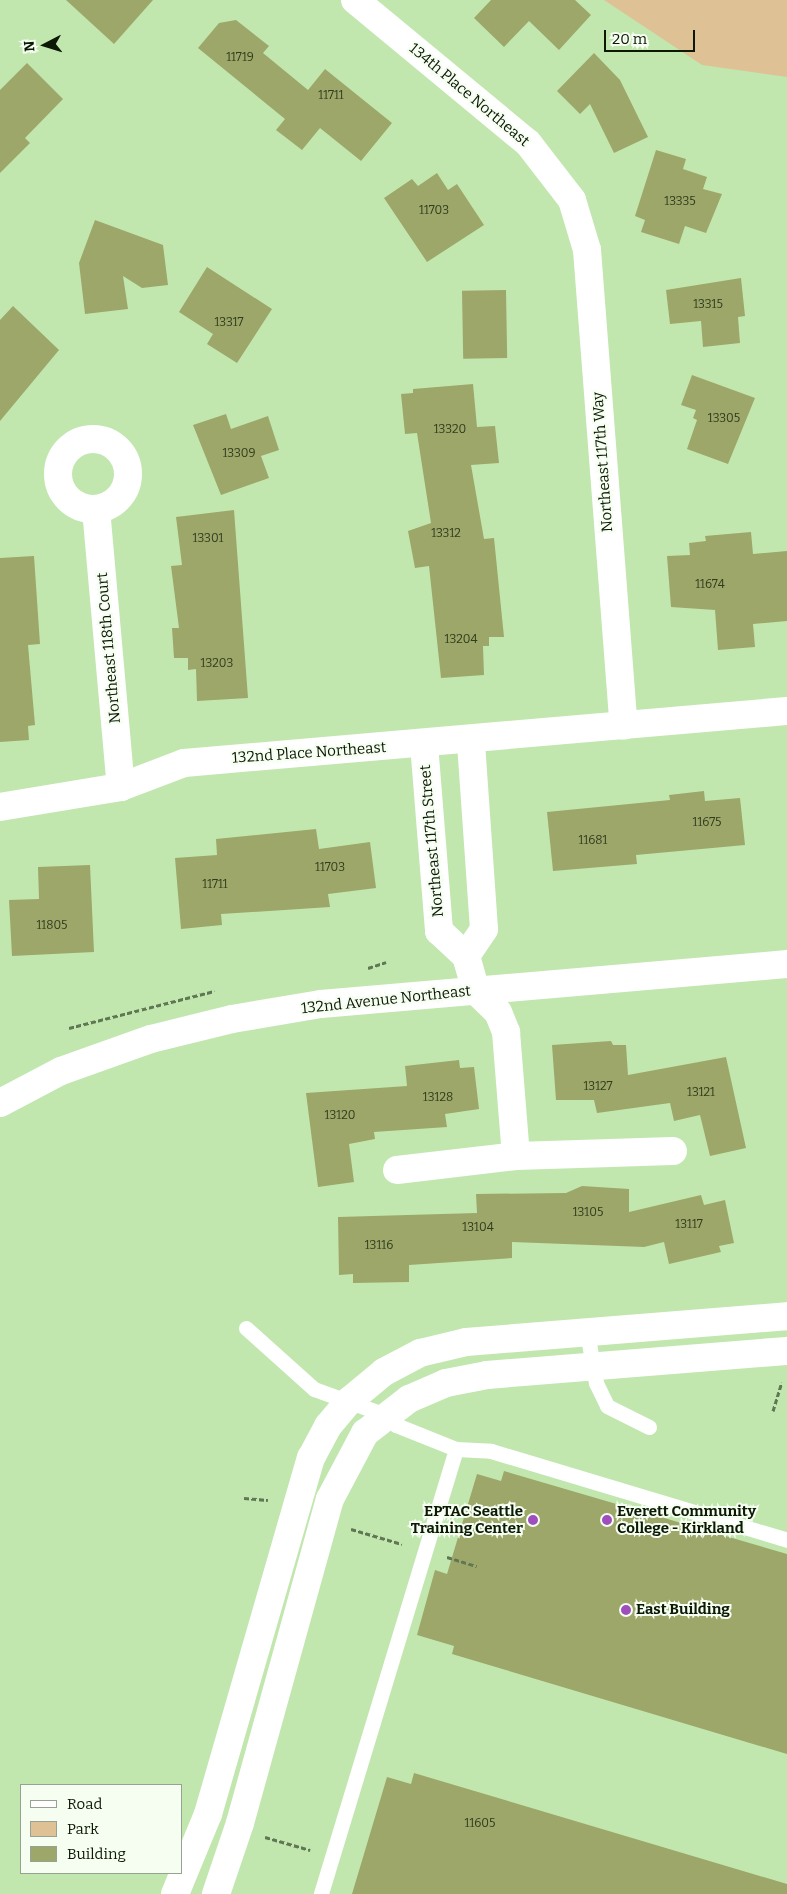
<!DOCTYPE html>
<html>
<head>
<meta charset="utf-8">
<style>
	body { margin:0 }
	#map { position:relative; width:787px; height:1894px; overflow:hidden; background:#c1e7af; font-family:Bitter,serif }
	div>[style] { position:absolute }
	.green>* { inset:0; background:#dfc196 }
	.building>* { inset:0; background:#9da769; transform-origin:0 0 }
	.path>* { height:3px; margin-top:-1.5px; transform-origin:0; background:repeating-linear-gradient(90deg,#5f7853 0 5px,transparent 0 7.5px) }
	.service>* { height:15px; margin:-7.5px; padding:0 7.5px; transform-origin:7.5px; border-radius:7.5px; background:#fff }
	.minor>* { height:28px; margin:-14px; padding:0 14px; transform-origin:14px; border-radius:14px; background:#fff }
	.minor>.ring { margin:-14px; padding:0; box-sizing:content-box; background:none; border:28px solid #fff; border-radius:50% }
	.tertiary>* { height:28px; margin:-14px; padding:0 14px; transform-origin:14px; border-radius:14px; background:#fff }
	.dots>* { width:14px; height:14px; translate:-50% -50%; box-sizing:border-box; border:2px solid #f6fef2; border-radius:50% }
	span { translate:-50% -50%; white-space:nowrap; text-align:center; line-height:1.15; -webkit-text-stroke:4px #f6fef2; paint-order:stroke }
	.number-label { font-size:12px; color:#303c1e }
	.number-label span { -webkit-text-stroke-width:0 }
	.street-label { font-size:15px; color:#0c1905 }
	.poi-label { font-size:15px; color:#0c1905; font-weight:700 }
	.right { translate:-100% -50%; text-align:right }
	.left { translate:0 -50%; text-align:left }
	.legend { position:absolute; left:20px; top:1784px; width:162px; height:90px; box-sizing:border-box; background:#f6fef2; border:1px solid #98a293; margin:0; padding:6px 9px; list-style:none; font-size:15px; color:#0c1905 }
	.legend li { display:flex; align-items:center; gap:10px; height:25px }
	.legend b { width:25px; border:1px solid #98a293 }
	.north { position:absolute; left:20px; top:20px; width:50px; height:50px; -webkit-text-stroke:4px #f6fef2; paint-order:stroke; rotate:265deg; font-size:14px; font-weight:700; line-height:20px; text-align:center; color:#0c1905 }
	.north::after { content:''; display:block; margin:auto; width:18px; height:22px; background:#0c1905; clip-path:polygon(50% 0,100% 100%,50% 72%,0 100%) }
	.scale { position:absolute; left:604px; top:30px; width:91px; height:22px; box-sizing:border-box; border:2px solid #0c1905; border-top:0; padding-left:6px; font-size:15px; line-height:18px; white-space:nowrap; color:#0c1905; -webkit-text-stroke:4px #f6fef2; paint-order:stroke }
</style>
</head>
<body>
<div id="map">
	<div class="green">
		<i style="clip-path:polygon(604px 0,787px 0,787px 77px,702px 65px)"></i>
	</div>
	<div class="building">
		<i style="clip-path:polygon(66px 0,153px 0,114px 44px)"></i>
		<i style="clip-path:polygon(491px 0,575px 0,591px 15px,559px 50px,529px 21px,504px 47px,474px 18px)"></i>
		<i style="clip-path:polygon(236px 20px,269px 46px,263px 53px,308px 90px,325px 69px,392px 123px,361px 161px,320px 128px,302px 150px,276px 130px,285px 119px,198px 48px,219px 23px)"></i>
		<i style="clip-path:polygon(594px 53px,620px 80px,648px 137px,614px 153px,590px 104px,580px 114px,557px 91px)"></i>
		<i style="clip-path:polygon(27px 63px,63px 99px,25px 138px,30px 143px,0 173px,0 90px)"></i>
		<i style="clip-path:polygon(656px 150px,686px 159px,683px 169px,707px 177px,703px 189px,722px 194px,706px 233px,685px 226px,679px 244px,641px 232px,645px 220px,635px 216px)"></i>
		<i style="clip-path:polygon(437px 173px,448px 190px,457px 184px,484px 225px,427px 262px,384px 198px,412px 179px,418px 186px)"></i>
		<i style="clip-path:polygon(95px 220px,163px 245px,168px 285px,142px 288px,123px 276px,128px 309px,85px 314px,79px 263px)"></i>
		<i style="clip-path:polygon(207px 267px,272px 309px,237px 363px,207px 344px,213px 334px,179px 312px)"></i>
		<i style="clip-path:polygon(741px 278px,745px 316px,738px 317px,740px 343px,703px 347px,701px 321px,670px 324px,666px 290px)"></i>
		<i style="left:506px;top:290px;width:68px;height:44px;rotate:89deg"></i>
		<i style="clip-path:polygon(13px 306px,59px 350px,0 421px,0 320px)"></i>
		<i style="clip-path:polygon(692px 375px,755px 398px,728px 464px,687px 449px,697px 420px,693px 418px,696px 410px,681px 405px)"></i>
		<i style="clip-path:polygon(473px 384px,477px 427px,495px 426px,499px 463px,471px 465px,484px 539px,494px 538px,504px 637px,489px 637px,489px 646px,483px 646px,484px 675px,441px 678px,429px 566px,415px 568px,408px 531px,431px 523px,417px 433px,405px 434px,401px 394px,413px 393px,413px 389px)"></i>
		<i style="clip-path:polygon(226px 414px,231px 429px,268px 416px,279px 450px,261px 456px,269px 478px,221px 495px,193px 425px)"></i>
		<i style="clip-path:polygon(234px 510px,248px 698px,197px 701px,196px 669px,188px 670px,188px 658px,174px 658px,172px 628px,179px 628px,171px 566px,182px 565px,176px 517px)"></i>
		<i style="clip-path:polygon(751px 532px,753px 554px,787px 551px,787px 621px,753px 624px,755px 647px,718px 650px,715px 610px,671px 607px,667px 556px,690px 555px,689px 543px,706px 541px,705px 536px)"></i>
		<i style="clip-path:polygon(34px 556px,40px 644px,28px 645px,35px 725px,28px 726px,29px 740px,0 742px,0 558px)"></i>
		<i style="clip-path:polygon(704px 791px,705px 801px,740px 798px,745px 845px,636px 855px,637px 864px,553px 871px,547px 812px,670px 800px,669px 795px)"></i>
		<i style="clip-path:polygon(316px 829px,319px 849px,370px 842px,376px 888px,328px 894px,330px 907px,221px 914px,222px 925px,181px 929px,175px 858px,217px 855px,216px 839px)"></i>
		<i style="clip-path:polygon(90px 865px,94px 952px,12px 956px,9px 900px,39px 899px,38px 867px)"></i>
		<i style="clip-path:polygon(611px 1041px,613px 1045px,626px 1045px,628px 1075px,726px 1057px,746px 1148px,710px 1156px,700px 1115px,674px 1121px,670px 1103px,597px 1113px,594px 1100px,556px 1100px,552px 1045px)"></i>
		<i style="clip-path:polygon(459px 1060px,460px 1068px,474px 1067px,479px 1109px,445px 1114px,447px 1127px,374px 1132px,375px 1139px,349px 1144px,354px 1182px,318px 1187px,306px 1093px,407px 1086px,405px 1066px)"></i>
		<i style="clip-path:polygon(582px 1186px,629px 1189px,629px 1212px,701px 1195px,704px 1205px,725px 1200px,734px 1243px,719px 1246px,721px 1252px,669px 1264px,664px 1242px,644px 1247px,512px 1242px,512px 1258px,409px 1265px,409px 1282px,353px 1283px,353px 1274px,339px 1275px,338px 1217px,477px 1213px,476px 1194px,566px 1193px)"></i>
		<i style="clip-path:polygon(504px 1471px,787px 1554px,787px 1754px,452px 1654px,454px 1646px,417px 1635px,435px 1570px,447px 1574px,477px 1474px,501px 1481px)"></i>
		<i style="clip-path:polygon(414px 1773px,787px 1884px,787px 1894px,352px 1894px,387px 1777px,411px 1784px)"></i>
	</div>
	<div class="path">
		<i style="left:368px;top:968px;width:19px;rotate:-18deg"></i>
		<i style="left:69px;top:1028px;width:150px;rotate:-14.3deg"></i>
		<i style="left:773px;top:1411px;width:30px;rotate:-73deg"></i>
		<i style="left:244px;top:1498px;width:24px;rotate:5deg"></i>
		<i style="left:351px;top:1529px;width:53px;rotate:16.4deg"></i>
		<i style="left:447px;top:1557px;width:31px;rotate:17deg"></i>
		<i style="left:265px;top:1837px;width:47px;rotate:16.1deg"></i>
	</div>
	<div class="service">
		<i style="left:246px;top:1328px;width:91px;rotate:41.9deg"></i>
		<i style="left:314px;top:1389px;width:77px;rotate:19.9deg"></i>
		<i style="left:386px;top:1415px;width:14px;rotate:45deg"></i>
		<i style="left:396px;top:1425px;width:65px;rotate:21.8deg"></i>
		<i style="left:456px;top:1449px;width:465px;rotate:106.9deg"></i>
		<i style="left:587px;top:1332px;width:52px;rotate:80deg"></i>
		<i style="left:596px;top:1383px;width:25px;rotate:64deg"></i>
		<i style="left:607px;top:1406px;width:47px;rotate:26.6deg"></i>
		<i style="left:456px;top:1449px;width:35px;rotate:3deg"></i>
		<i style="left:491px;top:1451px;width:309px;rotate:16.7deg"></i>
	</div>
	<div class="minor">
		<i style="left:355px;top:0;width:224px;rotate:39.6deg"></i>
		<i style="left:528px;top:143px;width:72px;rotate:52.3deg"></i>
		<i style="left:572px;top:200px;width:52px;rotate:73.3deg"></i>
		<i style="left:587px;top:250px;width:477px;rotate:85.6deg"></i>
		<i class="ring" style="left:58px;top:439px;width:42px;height:42px"></i>
		<i style="left:96px;top:509px;width:279px;rotate:84.9deg"></i>
		<i style="left:424px;top:744px;width:188px;rotate:85.4deg"></i>
		<i style="left:439px;top:931px;width:37px;rotate:43deg"></i>
		<i style="left:466px;top:956px;width:36px;rotate:74deg"></i>
		<i style="left:476px;top:991px;width:30px;rotate:44deg"></i>
		<i style="left:498px;top:1012px;width:22px;rotate:68deg"></i>
		<i style="left:506px;top:1032px;width:124px;rotate:85.4deg"></i>
		<i style="left:0;top:807px;width:123px;rotate:-9.4deg"></i>
		<i style="left:121px;top:787px;width:67px;rotate:-20.9deg"></i>
		<i style="left:184px;top:763px;width:605px;rotate:-4.93deg"></i>
		<i style="left:466px;top:956px;width:32px;rotate:-56deg"></i>
		<i style="left:484px;top:929px;width:187px;rotate:-94deg"></i>
		<i style="left:397px;top:1170px;width:120px;rotate:-6.7deg"></i>
		<i style="left:516px;top:1156px;width:157px;rotate:-1.8deg"></i>
		<i style="left:175px;top:1894px;width:87px;rotate:-67.6deg"></i>
		<i style="left:208px;top:1814px;width:371px;rotate:-73.9deg"></i>
		<i style="left:311px;top:1458px;width:36px;rotate:-62deg"></i>
		<i style="left:328px;top:1426px;width:33px;rotate:-50deg"></i>
		<i style="left:349px;top:1401px;width:45px;rotate:-39.6deg"></i>
		<i style="left:384px;top:1372px;width:41px;rotate:-27.8deg"></i>
		<i style="left:420px;top:1353px;width:47px;rotate:-13.4deg"></i>
		<i style="left:466px;top:1342px;width:322px;rotate:-4.6deg"></i>
		<i style="left:216px;top:1894px;width:75px;rotate:-71.3deg"></i>
		<i style="left:240px;top:1823px;width:336px;rotate:-74.5deg"></i>
		<i style="left:330px;top:1499px;width:75px;rotate:-62.1deg"></i>
		<i style="left:365px;top:1433px;width:56px;rotate:-37.7deg"></i>
		<i style="left:409px;top:1399px;width:40px;rotate:-23.4deg"></i>
		<i style="left:446px;top:1383px;width:42px;rotate:-11deg"></i>
		<i style="left:487px;top:1375px;width:301px;rotate:-4.6deg"></i>
	</div>
	<div class="tertiary">
		<i style="left:0;top:1103px;width:69px;rotate:-27.7deg"></i>
		<i style="left:61px;top:1071px;width:96px;rotate:-19.6deg"></i>
		<i style="left:151px;top:1039px;width:83px;rotate:-13.9deg"></i>
		<i style="left:232px;top:1019px;width:90px;rotate:-9.6deg"></i>
		<i style="left:321px;top:1004px;width:468px;rotate:-4.9deg"></i>
	</div>
	<div class="dots">
		<i style="left:533px;top:1520px;background:#9f4ebd"></i>
		<i style="left:607px;top:1520px;background:#9f4ebd"></i>
		<i style="left:626px;top:1610px;background:#9f4ebd"></i>
	</div>
	<div class="number-label">
		<span style="left:240px;top:58px">11719</span>
		<span style="left:331px;top:96px">11711</span>
		<span style="left:680px;top:202px">13335</span>
		<span style="left:434px;top:211px">11703</span>
		<span style="left:708px;top:305px">13315</span>
		<span style="left:229px;top:323px">13317</span>
		<span style="left:724px;top:419px">13305</span>
		<span style="left:450px;top:430px">13320</span>
		<span style="left:239px;top:454px">13309</span>
		<span style="left:446px;top:534px">13312</span>
		<span style="left:208px;top:539px">13301</span>
		<span style="left:710px;top:585px">11674</span>
		<span style="left:461px;top:640px">13204</span>
		<span style="left:217px;top:664px">13203</span>
		<span style="left:707px;top:823px">11675</span>
		<span style="left:593px;top:841px">11681</span>
		<span style="left:330px;top:868px">11703</span>
		<span style="left:215px;top:885px">11711</span>
		<span style="left:52px;top:926px">11805</span>
		<span style="left:598px;top:1087px">13127</span>
		<span style="left:701px;top:1093px">13121</span>
		<span style="left:438px;top:1098px">13128</span>
		<span style="left:340px;top:1116px">13120</span>
		<span style="left:588px;top:1213px">13105</span>
		<span style="left:689px;top:1225px">13117</span>
		<span style="left:478px;top:1228px">13104</span>
		<span style="left:379px;top:1246px">13116</span>
		<span style="left:480px;top:1824px">11605</span>
	</div>
	<div class="street-label">
		<span style="left:469px;top:95px;rotate:40deg">134th Place Northeast</span>
		<span style="left:603px;top:462px;rotate:-94deg">Northeast 117th Way</span>
		<span style="left:109px;top:648px;rotate:-95deg">Northeast 118th Court</span>
		<span style="left:309px;top:753px;rotate:-4deg">132nd Place Northeast</span>
		<span style="left:432px;top:841px;rotate:-95deg">Northeast 117th Street</span>
		<span style="left:386px;top:1000px;rotate:-6deg">132nd Avenue Northeast</span>
	</div>
	<div class="poi-label">
		<span class="right" style="left:523px;top:1520px">EPTAC Seattle<br>Training Center</span>
		<span class="left" style="left:617px;top:1520px">Everett Community<br>College - Kirkland</span>
		<span class="left" style="left:636px;top:1610px">East Building</span>
	</div>
	<ul class="legend">
	<li><b style="height:6px;background:#fff"></b>Road</li>
	<li><b style="height:14px;background:#dfc196"></b>Park</li>
	<li><b style="height:14px;background:#9da769"></b>Building</li>
	</ul>
	<div class="north">N</div>
	<div class="scale">20 m</div>
</div>
</body>
</html>
